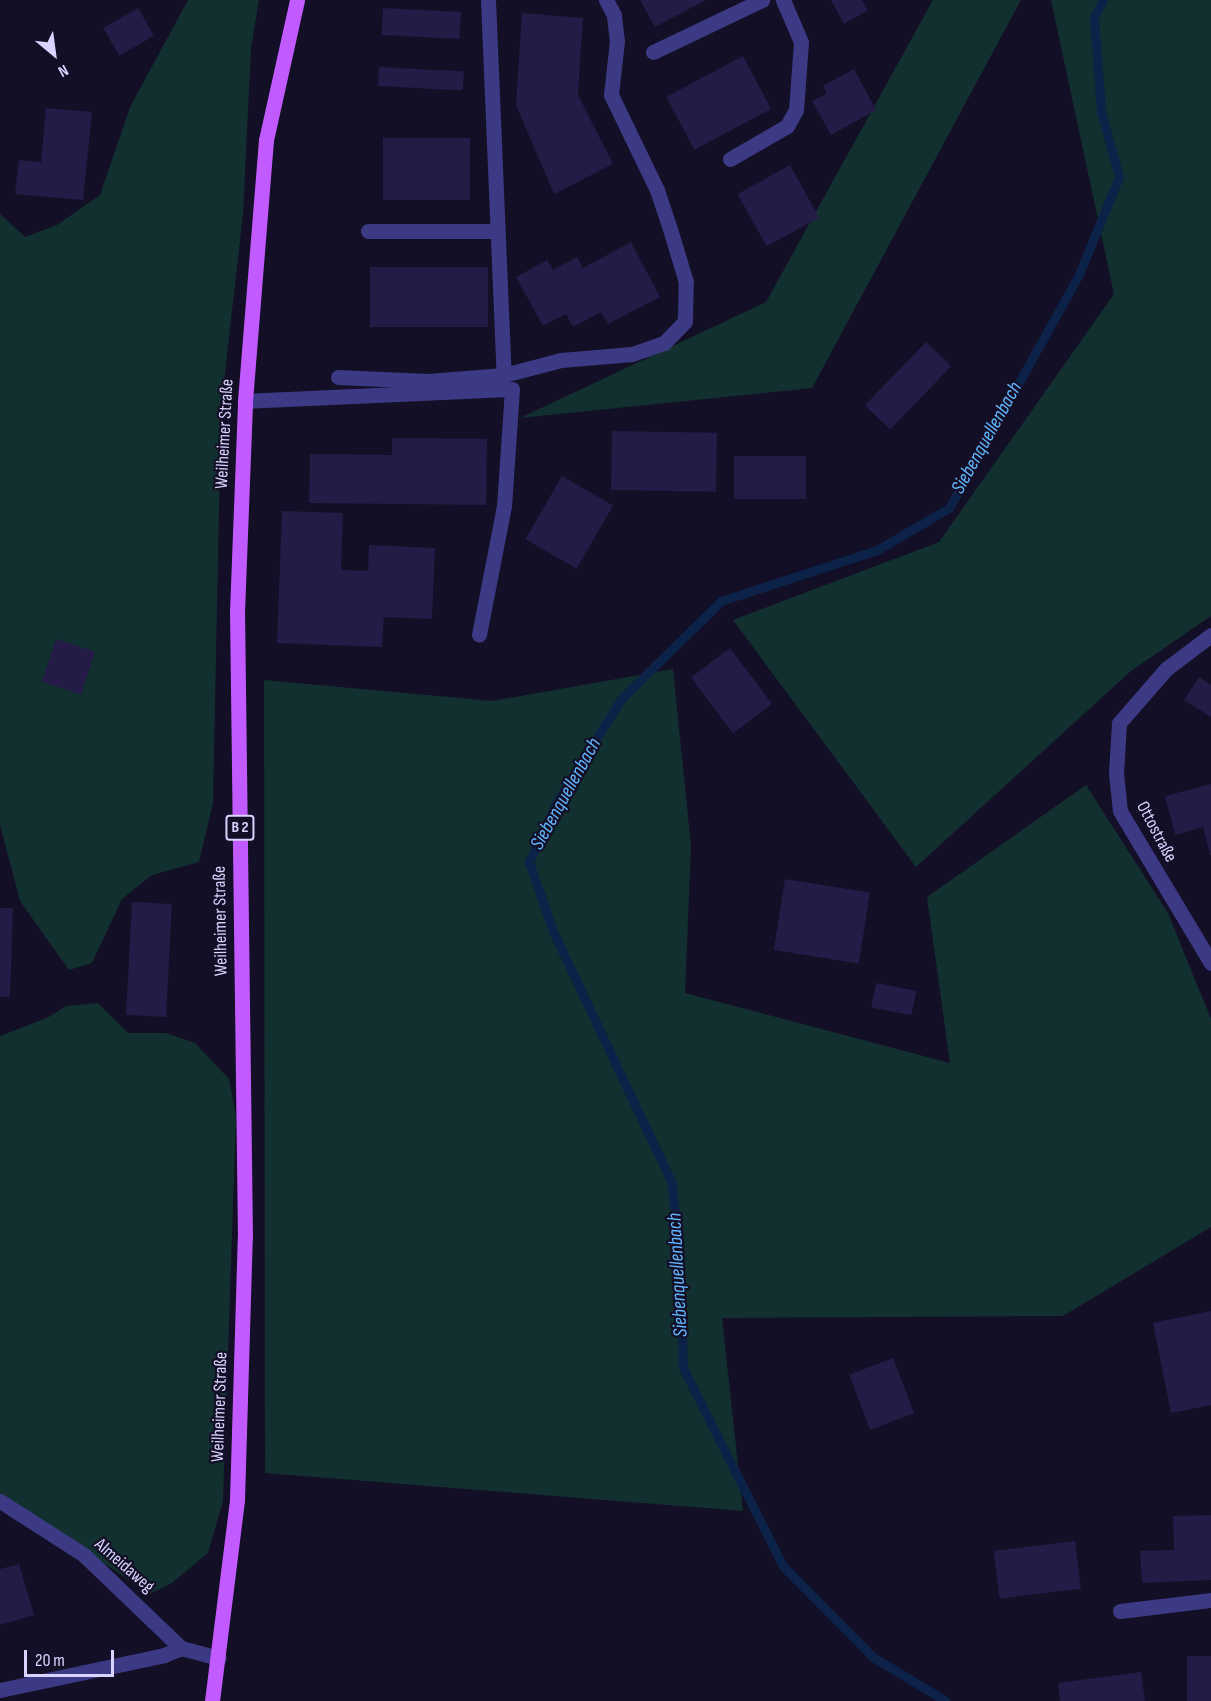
<!DOCTYPE html>
<html>
<head>
<meta charset="utf-8">
<style>
	body { margin:0 }
	#map { position:relative; width:1211px; height:1701px; overflow:hidden; background:#130f26; font-family:"Sofia Sans Condensed",sans-serif }
	div>[style] { position:absolute }
	.green>* { inset:0; background:#12302f }
	.stream>* { height:9px; margin:-4.5px; padding:0 4.5px; transform-origin:4.5px; border-radius:4.5px; background:#0c2248 }
	.building>* { inset:0; background:#241b47; transform-origin:0 0 }
	.lane>* { height:15px; margin:-7.5px; padding:0 7.5px; transform-origin:7.5px; border-radius:7.5px; background:#3d3a85 }
	.street>* { height:15px; margin:-7.5px; padding:0 7.5px; transform-origin:7.5px; border-radius:7.5px; background:#3d3a85 }
	.primary>* { height:15px; margin:-7.5px; padding:0 7.5px; transform-origin:7.5px; border-radius:7.5px; background:#c25bff }
	span { translate:-50% -50%; white-space:nowrap; text-align:center; line-height:1.15; -webkit-text-stroke:4.5px #130f26; paint-order:stroke }
	.shield-label span { padding:2px 4px; background:#130f26; border:2px solid; border-radius:4px; -webkit-text-stroke-width:0 }
	.shield-label { font-size:16px; color:#d9d4ff; font-weight:700 }
	.street-label { font-size:18px; color:#d9d4ff }
	.water-label { font-size:20px; color:#62b6ff; font-style:italic }
	.north { position:absolute; left:24px; top:24px; width:60px; height:60px; -webkit-text-stroke:4px #130f26; paint-order:stroke; rotate:151deg; font-size:16px; font-weight:700; line-height:24px; text-align:center; color:#d9d4ff }
	.north::after { content:''; display:block; margin:auto; width:21px; height:27px; background:#d9d4ff; clip-path:polygon(50% 0,100% 100%,50% 72%,0 100%) }
	.scale { position:absolute; left:24px; top:1650px; width:90px; height:27px; box-sizing:border-box; border:3px solid #d9d4ff; border-top:0; padding-left:8px; font-size:18px; line-height:21px; white-space:nowrap; color:#d9d4ff; -webkit-text-stroke:4px #130f26; paint-order:stroke }
</style>
</head>
<body>
<div id="map">
	<div class="green">
		<i style="clip-path:polygon(188px 0,259px 0,251px 49px,243px 214px,221px 408px,213px 803px,199px 862px,152px 875px,122px 899px,92px 963px,69px 970px,20px 901px,0 825px,0 214px,25px 237px,57px 225px,100px 195px,130px 107px)"></i>
		<i style="clip-path:polygon(933px 0,1021px 0,812px 388px,520px 418px,766px 302px)"></i>
		<i style="clip-path:polygon(1051px 0,1211px 0,1211px 616px,1131px 671px,916px 867px,733px 620px,939px 542px,1114px 294px)"></i>
		<i style="clip-path:polygon(673px 669px,691px 846px,685px 993px,950px 1063px,927px 897px,1086px 785px,1168px 913px,1211px 1019px,1211px 1227px,1063px 1316px,722px 1318px,743px 1511px,265px 1473px,264px 680px,492px 701px)"></i>
		<i style="clip-path:polygon(98px 1003px,128px 1033px,166px 1033px,195px 1043px,229px 1079px,236px 1116px,223px 1501px,208px 1553px,172px 1583px,150px 1594px,0 1494px,0 1036px,47px 1018px,66px 1006px)"></i>
	</div>
	<div class="stream">
		<i style="left:946px;top:1701px;width:85px;rotate:-148.9deg"></i>
		<i style="left:873px;top:1657px;width:128px;rotate:-134.7deg"></i>
		<i style="left:783px;top:1566px;width:222px;rotate:-116.8deg"></i>
		<i style="left:683px;top:1368px;width:124px;rotate:-91.8deg"></i>
		<i style="left:679px;top:1244px;width:64px;rotate:-97.2deg"></i>
		<i style="left:671px;top:1181px;width:276px;rotate:-115.3deg"></i>
		<i style="left:553px;top:931px;width:73px;rotate:-109.2deg"></i>
		<i style="left:529px;top:862px;width:71px;rotate:-64.9deg"></i>
		<i style="left:559px;top:798px;width:117px;rotate:-57.9deg"></i>
		<i style="left:621px;top:699px;width:140px;rotate:-44.4deg"></i>
		<i style="left:721px;top:601px;width:164px;rotate:-18.1deg"></i>
		<i style="left:877px;top:550px;width:83px;rotate:-30.3deg"></i>
		<i style="left:949px;top:508px;width:268px;rotate:-60.9deg"></i>
		<i style="left:1079px;top:274px;width:105px;rotate:-67.6deg"></i>
		<i style="left:1119px;top:177px;width:68px;rotate:-105.3deg"></i>
		<i style="left:1101px;top:111px;width:94px;rotate:-94.3deg"></i>
		<i style="left:1094px;top:17px;width:19px;rotate:-62deg"></i>
	</div>
	<div class="building">
		<i style="clip-path:polygon(640px 0,706px 0,655px 27px)"></i>
		<i style="clip-path:polygon(831px 0,862px 0,868px 10px,844px 24px)"></i>
		<i style="left:138px;top:8px;width:32px;height:40px;rotate:60deg"></i>
		<i style="left:383px;top:8px;width:78px;height:27px;rotate:3deg"></i>
		<i style="clip-path:polygon(522px 13px,583px 18px,578px 95px,613px 164px,554px 194px,516px 105px)"></i>
		<i style="left:743px;top:56px;width:60px;height:87px;rotate:62deg"></i>
		<i style="left:379px;top:67px;width:85px;height:19px;rotate:3deg"></i>
		<i style="clip-path:polygon(854px 69px,876px 110px,831px 135px,812px 101px,827px 93px,823px 86px)"></i>
		<i style="clip-path:polygon(46px 108px,92px 112px,83px 200px,15px 194px,19px 160px,41px 162px)"></i>
		<i style="left:470px;top:138px;width:62px;height:87px;rotate:90deg"></i>
		<i style="left:790px;top:165px;width:60px;height:60px;rotate:61deg"></i>
		<i style="clip-path:polygon(631px 242px,660px 297px,608px 324px,601px 312px,573px 327px,566px 314px,543px 326px,516px 277px,547px 260px,553px 270px,577px 257px,583px 268px)"></i>
		<i style="left:488px;top:267px;width:60px;height:118px;rotate:90deg"></i>
		<i style="left:926px;top:342px;width:35px;height:88px;rotate:44deg"></i>
		<i style="left:612px;top:431px;width:105px;height:59px;rotate:1deg"></i>
		<i style="clip-path:polygon(392px 438px,487px 439px,486px 505px,309px 503px,310px 454px,392px 455px)"></i>
		<i style="left:734px;top:456px;width:72px;height:43px"></i>
		<i style="left:562px;top:476px;width:59px;height:73px;rotate:30deg"></i>
		<i style="clip-path:polygon(282px 511px,343px 513px,341px 570px,368px 571px,369px 545px,435px 548px,432px 619px,384px 617px,382px 647px,277px 643px)"></i>
		<i style="left:56px;top:639px;width:41px;height:45px;rotate:18deg"></i>
		<i style="left:730px;top:648px;width:70px;height:49px;rotate:53deg"></i>
		<i style="clip-path:polygon(1199px 677px,1211px 685px,1211px 717px,1184px 700px)"></i>
		<i style="clip-path:polygon(1211px 784px,1211px 855px,1210px 855px,1203px 827px,1175px 835px,1165px 796px)"></i>
		<i style="left:785px;top:879px;width:86px;height:72px;rotate:9deg"></i>
		<i style="left:132px;top:902px;width:40px;height:113px;rotate:3deg"></i>
		<i style="clip-path:polygon(0 908px,13px 908px,10px 997px,0 997px)"></i>
		<i style="left:876px;top:983px;width:41px;height:25px;rotate:11deg"></i>
		<i style="clip-path:polygon(1211px 1311px,1211px 1405px,1171px 1413px,1153px 1323px)"></i>
		<i style="left:893px;top:1358px;width:59px;height:47px;rotate:69deg"></i>
		<i style="clip-path:polygon(1211px 1515px,1211px 1580px,1142px 1583px,1140px 1551px,1174px 1550px,1173px 1516px)"></i>
		<i style="left:1075px;top:1541px;width:48px;height:82px;rotate:83deg"></i>
		<i style="clip-path:polygon(19px 1564px,34px 1615px,0 1625px,0 1569px)"></i>
		<i style="left:1211px;top:1656px;width:45px;height:24px;rotate:90deg"></i>
		<i style="clip-path:polygon(1141px 1672px,1145px 1701px,1060px 1701px,1058px 1683px)"></i>
	</div>
	<div class="lane">
		<i style="left:488px;top:0;width:375px;rotate:87.6deg"></i>
		<i style="left:653px;top:52px;width:121px;rotate:-25.5deg"></i>
		<i style="left:730px;top:159px;width:66px;rotate:-30.1deg"></i>
		<i style="left:787px;top:126px;width:18px;rotate:-61deg"></i>
		<i style="left:796px;top:110px;width:68px;rotate:-85.8deg"></i>
		<i style="left:801px;top:42px;width:46px;rotate:-113.2deg"></i>
		<i style="left:368px;top:231px;width:127px"></i>
		<i style="left:338px;top:377px;width:90px;rotate:2.5deg"></i>
		<i style="left:428px;top:381px;width:76px;rotate:-4.5deg"></i>
		<i style="left:504px;top:375px;width:59px;rotate:-14.7deg"></i>
		<i style="left:561px;top:360px;width:71px;rotate:-4.8deg"></i>
		<i style="left:632px;top:354px;width:34px;rotate:-19deg"></i>
		<i style="left:664px;top:343px;width:30px;rotate:-46deg"></i>
		<i style="left:685px;top:321px;width:39px;rotate:-89deg"></i>
		<i style="left:686px;top:282px;width:55px;rotate:-106.8deg"></i>
		<i style="left:670px;top:229px;width:41px;rotate:-108.4deg"></i>
		<i style="left:657px;top:190px;width:106px;rotate:-115.8deg"></i>
		<i style="left:611px;top:95px;width:54px;rotate:-83.7deg"></i>
		<i style="left:617px;top:41px;width:26px;rotate:-97deg"></i>
		<i style="left:614px;top:15px;width:17px;rotate:-118deg"></i>
		<i style="left:245px;top:401px;width:267px;rotate:-2.6deg"></i>
		<i style="left:512px;top:389px;width:117px;rotate:93.9deg"></i>
		<i style="left:504px;top:506px;width:131px;rotate:101deg"></i>
		<i style="left:0;top:1690px;width:168px;rotate:-12deg"></i>
		<i style="left:164px;top:1655px;width:18px;rotate:-22deg"></i>
	</div>
	<div class="street">
		<i style="left:1211px;top:635px;width:56px;rotate:142.9deg"></i>
		<i style="left:1166px;top:669px;width:72px;rotate:131deg"></i>
		<i style="left:1119px;top:723px;width:50px;rotate:93.4deg"></i>
		<i style="left:1116px;top:773px;width:38px;rotate:84deg"></i>
		<i style="left:1120px;top:811px;width:177px;rotate:59.1deg"></i>
		<i style="left:0;top:1501px;width:100px;rotate:32.7deg"></i>
		<i style="left:84px;top:1555px;width:134px;rotate:43.8deg"></i>
		<i style="left:181px;top:1648px;width:39px;rotate:15deg"></i>
		<i style="left:1120px;top:1611px;width:92px;rotate:-6.9deg"></i>
	</div>
	<div class="primary">
		<i style="left:212px;top:1701px;width:203px;rotate:-82.9deg"></i>
		<i style="left:237px;top:1500px;width:262px;rotate:-88.3deg"></i>
		<i style="left:245px;top:1238px;width:626px;rotate:-90.73deg"></i>
		<i style="left:237px;top:612px;width:211px;rotate:-87.8deg"></i>
		<i style="left:245px;top:401px;width:262px;rotate:-85.4deg"></i>
		<i style="left:266px;top:140px;width:143px;rotate:-77.5deg"></i>
	</div>
	<div class="shield-label">
		<span style="left:240px;top:828px">B 2</span>
	</div>
	<div class="street-label">
		<span style="left:225px;top:434px;rotate:-87deg">Weilheimer Straße</span>
		<span style="left:1156px;top:832px;rotate:62deg">Ottostraße</span>
		<span style="left:221px;top:921px;rotate:-91deg">Weilheimer Straße</span>
		<span style="left:220px;top:1407px;rotate:-88deg">Weilheimer Straße</span>
		<span style="left:124px;top:1566px;rotate:41deg">Almeidaweg</span>
	</div>
	<div class="water-label">
		<span style="left:987px;top:438px;rotate:-61deg">Siebenquellenbach</span>
		<span style="left:566px;top:794px;rotate:-61deg">Siebenquellenbach</span>
		<span style="left:678px;top:1275px;rotate:-93deg">Siebenquellenbach</span>
	</div>
	<div class="north">N</div>
	<div class="scale">20 m</div>
</div>
</body>
</html>
